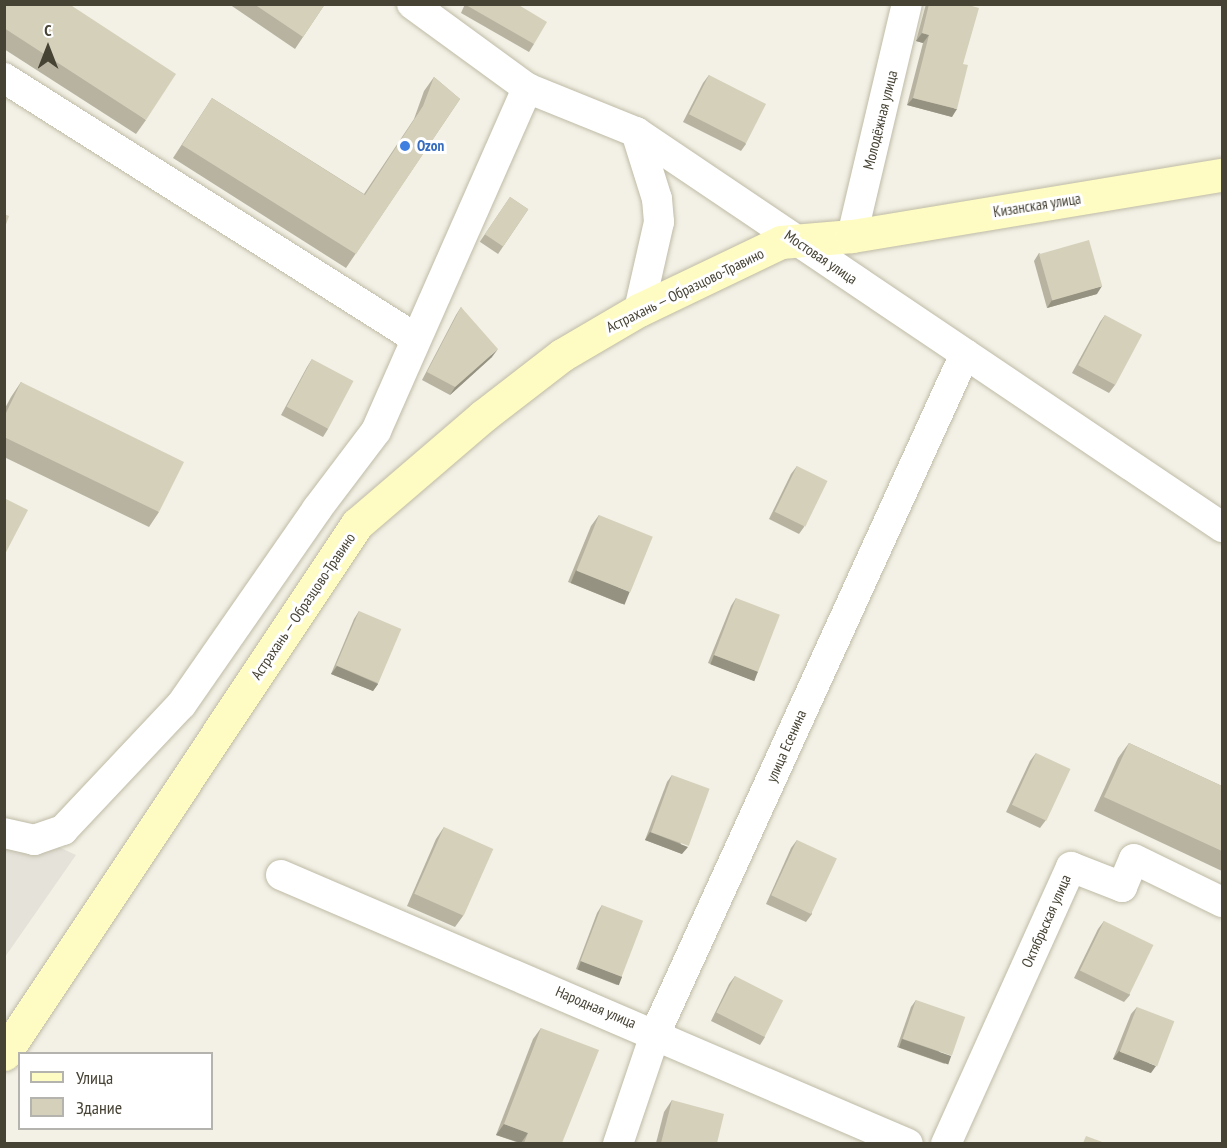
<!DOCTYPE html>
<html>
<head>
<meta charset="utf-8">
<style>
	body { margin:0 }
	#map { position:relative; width:1227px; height:1148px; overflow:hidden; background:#f3f1e5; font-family:"PT Sans Narrow",sans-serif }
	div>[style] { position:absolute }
	.industrial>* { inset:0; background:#e5e2da }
	.roads { filter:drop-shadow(0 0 2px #bfbba7) drop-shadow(0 0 2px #bfbba7) }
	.street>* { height:30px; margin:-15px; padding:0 15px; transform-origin:15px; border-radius:15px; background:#fff }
	.secondary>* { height:33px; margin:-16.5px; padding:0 16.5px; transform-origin:16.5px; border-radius:16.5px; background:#fffcc3 }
	.wall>* { inset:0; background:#b7b3a0; transform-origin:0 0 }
	.shaded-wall>* { inset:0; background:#959282; transform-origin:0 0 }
	.building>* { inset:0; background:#d5d0ba; transform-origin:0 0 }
	.dots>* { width:16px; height:16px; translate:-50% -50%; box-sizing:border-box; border:3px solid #fff; border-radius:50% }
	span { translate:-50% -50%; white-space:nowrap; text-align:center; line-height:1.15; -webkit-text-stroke:6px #fff; paint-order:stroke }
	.street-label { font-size:15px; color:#464234 }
	.shop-label { font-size:15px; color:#366cbe; font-weight:700 }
	.left { translate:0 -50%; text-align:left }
	.frame { position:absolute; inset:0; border:6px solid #464234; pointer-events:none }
	.legend { position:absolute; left:18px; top:1052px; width:195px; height:78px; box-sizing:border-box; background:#fff; border:2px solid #b5b3ae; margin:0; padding:8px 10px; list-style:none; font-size:18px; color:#464234 }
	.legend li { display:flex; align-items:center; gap:12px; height:30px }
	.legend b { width:30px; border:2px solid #b5b3ae }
	.north { position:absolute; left:18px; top:18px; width:60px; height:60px; -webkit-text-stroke:4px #fff; paint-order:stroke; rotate:0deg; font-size:16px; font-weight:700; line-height:24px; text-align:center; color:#464234 }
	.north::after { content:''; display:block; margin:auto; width:21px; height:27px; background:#464234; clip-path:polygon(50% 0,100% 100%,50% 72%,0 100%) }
</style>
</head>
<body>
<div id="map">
	<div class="industrial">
		<i style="clip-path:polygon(5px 822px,76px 855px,5px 957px)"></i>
	</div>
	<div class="roads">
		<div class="street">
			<i style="left:412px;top:4px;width:142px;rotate:36.1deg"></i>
			<i style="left:527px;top:88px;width:118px;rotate:22deg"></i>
			<i style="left:636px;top:132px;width:707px;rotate:33.98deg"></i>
			<i style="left:4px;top:78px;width:486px;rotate:32.3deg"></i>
			<i style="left:636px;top:132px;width:70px;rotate:72.6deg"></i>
			<i style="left:657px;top:199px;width:23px;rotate:85deg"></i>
			<i style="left:659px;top:222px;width:90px;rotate:102.8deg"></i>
			<i style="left:852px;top:236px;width:238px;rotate:-76.7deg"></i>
			<i style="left:4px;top:833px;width:31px;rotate:13deg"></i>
			<i style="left:34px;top:840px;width:31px;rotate:-19deg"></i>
			<i style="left:63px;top:830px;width:172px;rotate:-46.7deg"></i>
			<i style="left:181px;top:705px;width:239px;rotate:-55.2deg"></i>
			<i style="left:317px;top:509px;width:98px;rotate:-52.9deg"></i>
			<i style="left:376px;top:431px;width:375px;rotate:-66.2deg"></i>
			<i style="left:281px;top:875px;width:682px;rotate:23.22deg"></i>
			<i style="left:618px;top:1144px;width:118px;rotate:-71.3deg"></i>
			<i style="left:656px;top:1032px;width:745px;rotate:-65.5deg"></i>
			<i style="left:946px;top:1144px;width:304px;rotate:-65.7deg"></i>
			<i style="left:1071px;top:867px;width:55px;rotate:21.4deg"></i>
			<i style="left:1122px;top:887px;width:30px;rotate:-67deg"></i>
			<i style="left:1134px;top:859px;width:98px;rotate:26deg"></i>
		</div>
		<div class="secondary">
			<i style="left:4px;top:1054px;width:637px;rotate:-56.33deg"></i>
			<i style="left:357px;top:524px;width:166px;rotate:-40.6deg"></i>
			<i style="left:483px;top:416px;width:100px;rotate:-37.7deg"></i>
			<i style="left:562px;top:355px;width:89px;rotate:-30.3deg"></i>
			<i style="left:639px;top:310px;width:157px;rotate:-25.6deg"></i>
			<i style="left:781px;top:242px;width:71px;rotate:-4.8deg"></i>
			<i style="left:852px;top:236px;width:375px;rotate:-9.4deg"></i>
		</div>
	</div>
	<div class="wall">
		<i style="clip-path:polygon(4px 4px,146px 120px,136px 134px,4px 49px)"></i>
		<i style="clip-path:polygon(229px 4px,325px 4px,295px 49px)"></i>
		<i style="clip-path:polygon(465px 4px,517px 4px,534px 44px,529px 52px,461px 13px)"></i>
		<i style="clip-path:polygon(926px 4px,965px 4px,963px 64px,952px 117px,907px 105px,923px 43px,916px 41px)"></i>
		<i style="clip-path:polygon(709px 75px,746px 144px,741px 151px,683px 122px,703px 83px)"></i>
		<i style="clip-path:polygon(434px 77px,460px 99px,346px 268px,173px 158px,212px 98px,364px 194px,414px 119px,424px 91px)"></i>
		<i style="left:510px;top:197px;width:22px;height:54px;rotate:34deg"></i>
		<i style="clip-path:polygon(1039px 253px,1097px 294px,1047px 308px,1034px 261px)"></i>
		<i style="clip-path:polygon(461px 307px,492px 357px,450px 395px,422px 380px,456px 315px)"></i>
		<i style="clip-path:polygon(1105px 315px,1115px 385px,1109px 393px,1072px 373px,1100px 322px)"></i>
		<i style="clip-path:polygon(312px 359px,328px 429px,323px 437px,281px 415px,307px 367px)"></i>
		<i style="clip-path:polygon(21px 382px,159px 512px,149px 527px,4px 457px,4px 410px,11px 397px)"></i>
		<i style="clip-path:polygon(797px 466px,804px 527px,799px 534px,769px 519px,791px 474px)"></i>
		<i style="clip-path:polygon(599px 515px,622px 604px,568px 582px,591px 526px)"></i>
		<i style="clip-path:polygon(736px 598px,758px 672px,752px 680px,708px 663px,731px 606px)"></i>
		<i style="clip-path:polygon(359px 611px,378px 684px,373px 691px,331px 674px,354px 619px)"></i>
		<i style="clip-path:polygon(1129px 743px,1222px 786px,1222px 871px,1094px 811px,1118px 758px)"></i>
		<i style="clip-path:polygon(1036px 753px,1046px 820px,1040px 828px,1006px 812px,1030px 761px)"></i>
		<i style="clip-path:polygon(672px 775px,682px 854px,645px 840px,667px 782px)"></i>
		<i style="clip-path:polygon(444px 827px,463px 916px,455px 927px,407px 906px,436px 839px)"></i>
		<i style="clip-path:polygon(797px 840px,812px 914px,806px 922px,766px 904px,791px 848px)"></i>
		<i style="clip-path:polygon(602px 905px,622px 977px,617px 985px,576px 969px,597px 913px)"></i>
		<i style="clip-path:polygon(1104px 921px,1130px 995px,1124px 1002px,1074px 978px,1098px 929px)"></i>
		<i style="clip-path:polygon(735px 976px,765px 1037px,760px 1045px,711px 1021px,729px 984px)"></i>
		<i style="clip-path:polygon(916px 1000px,945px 1064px,897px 1047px,911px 1007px)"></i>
		<i style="clip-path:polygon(1137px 1007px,1151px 1073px,1113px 1059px,1131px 1014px)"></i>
		<i style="clip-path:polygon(541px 1028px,562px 1143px,519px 1143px,496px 1135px,533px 1039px)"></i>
		<i style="clip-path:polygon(672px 1100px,717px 1143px,656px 1143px,664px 1112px)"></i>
	</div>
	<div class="shaded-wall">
		<i style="clip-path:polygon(922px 33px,929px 35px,923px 43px,916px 41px)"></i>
		<i style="clip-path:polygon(913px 98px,957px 109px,952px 117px,907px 105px)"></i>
		<i style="clip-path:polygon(1102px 286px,1097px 294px,1047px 308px,1052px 300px)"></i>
		<i style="clip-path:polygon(498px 349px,492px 357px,450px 395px,455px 387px)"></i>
		<i style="left:576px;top:570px;width:58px;height:14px;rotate:22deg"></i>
		<i style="left:714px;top:655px;width:47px;height:10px;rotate:21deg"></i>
		<i style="clip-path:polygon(337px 666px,378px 684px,373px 691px,331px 674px)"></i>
		<i style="clip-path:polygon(650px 832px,688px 847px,682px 854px,645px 840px)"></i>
		<i style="left:581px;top:961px;width:44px;height:9px;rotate:21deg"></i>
		<i style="left:902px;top:1039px;width:52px;height:9px;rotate:19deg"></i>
		<i style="clip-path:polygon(1119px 1051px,1156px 1066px,1151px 1073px,1113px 1059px)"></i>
		<i style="clip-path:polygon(504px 1124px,528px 1133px,521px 1143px,496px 1135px)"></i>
	</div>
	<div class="building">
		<i style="clip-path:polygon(4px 4px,69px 4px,176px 74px,146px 120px,4px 28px)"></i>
		<i style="clip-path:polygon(254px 4px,325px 4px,303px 37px)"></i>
		<i style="clip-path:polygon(517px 4px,547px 22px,534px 44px,466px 5px)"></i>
		<i style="clip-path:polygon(929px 4px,965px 4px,979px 8px,963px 64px,968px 65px,957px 109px,913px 98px,929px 35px,922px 33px)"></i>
		<i style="left:709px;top:75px;width:64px;height:44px;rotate:27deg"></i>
		<i style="clip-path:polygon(434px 77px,460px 99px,356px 254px,182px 145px,212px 98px,365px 195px,423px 106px)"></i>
		<i style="left:510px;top:197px;width:22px;height:45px;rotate:34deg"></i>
		<i style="clip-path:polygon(4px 214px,9px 216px,4px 230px)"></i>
		<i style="left:1089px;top:240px;width:48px;height:52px;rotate:74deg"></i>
		<i style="clip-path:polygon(461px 307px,498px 349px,455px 387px,427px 372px)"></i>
		<i style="left:1105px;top:315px;width:42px;height:57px;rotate:28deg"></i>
		<i style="left:312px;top:359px;width:47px;height:54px;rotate:28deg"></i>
		<i style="clip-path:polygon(21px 382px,184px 462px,159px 512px,4px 437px,4px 417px)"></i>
		<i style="left:797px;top:466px;width:34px;height:51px;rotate:26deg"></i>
		<i style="clip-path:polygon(4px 498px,28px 510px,4px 556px)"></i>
		<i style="left:599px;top:515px;width:58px;height:60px;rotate:22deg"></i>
		<i style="left:736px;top:598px;width:47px;height:61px;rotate:21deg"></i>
		<i style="left:359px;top:611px;width:46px;height:59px;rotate:23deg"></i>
		<i style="clip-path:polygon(1129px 743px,1222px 786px,1222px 851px,1104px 797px)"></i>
		<i style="left:1036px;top:753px;width:38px;height:57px;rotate:25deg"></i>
		<i style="left:672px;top:775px;width:40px;height:61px;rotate:20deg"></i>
		<i style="left:444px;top:827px;width:54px;height:73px;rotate:24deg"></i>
		<i style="left:797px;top:840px;width:44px;height:61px;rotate:25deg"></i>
		<i style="left:602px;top:905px;width:44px;height:60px;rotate:21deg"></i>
		<i style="left:1104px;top:921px;width:55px;height:55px;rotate:26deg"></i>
		<i style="left:735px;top:976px;width:54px;height:41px;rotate:27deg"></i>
		<i style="left:916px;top:1000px;width:52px;height:41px;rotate:19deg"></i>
		<i style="left:1137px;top:1007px;width:40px;height:48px;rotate:21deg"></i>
		<i style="clip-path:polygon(541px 1028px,599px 1050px,562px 1143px,524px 1143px,528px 1133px,504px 1124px)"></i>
		<i style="clip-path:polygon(672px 1100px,724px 1114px,717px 1143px,661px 1143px)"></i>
		<i style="clip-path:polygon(1086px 1136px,1105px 1143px,1083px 1143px)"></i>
	</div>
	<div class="dots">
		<i style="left:405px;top:146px;background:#3f7fe0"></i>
	</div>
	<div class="street-label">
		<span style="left:880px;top:120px;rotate:-76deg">Молодёжная улица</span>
		<span style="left:1037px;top:205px;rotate:-9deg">Кизанская улица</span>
		<span style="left:821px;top:257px;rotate:34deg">Мостовая улица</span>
		<span style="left:685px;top:290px;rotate:-26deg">Астрахань — Образцово-Травино</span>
		<span style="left:303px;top:606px;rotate:-56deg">Астрахань — Образцово-Травино</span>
		<span style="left:786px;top:746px;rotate:-66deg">улица Есенина</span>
		<span style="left:1046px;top:921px;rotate:-66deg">Октябрьская улица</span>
		<span style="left:596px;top:1007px;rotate:23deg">Народная улица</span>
	</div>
	<div class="shop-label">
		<span class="left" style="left:417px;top:146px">Ozon</span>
	</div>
	<div class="frame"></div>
	<ul class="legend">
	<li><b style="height:8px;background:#fffcc3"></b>Улица</li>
	<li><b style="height:16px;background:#d5d0ba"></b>Здание</li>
	</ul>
	<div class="north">С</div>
</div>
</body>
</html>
